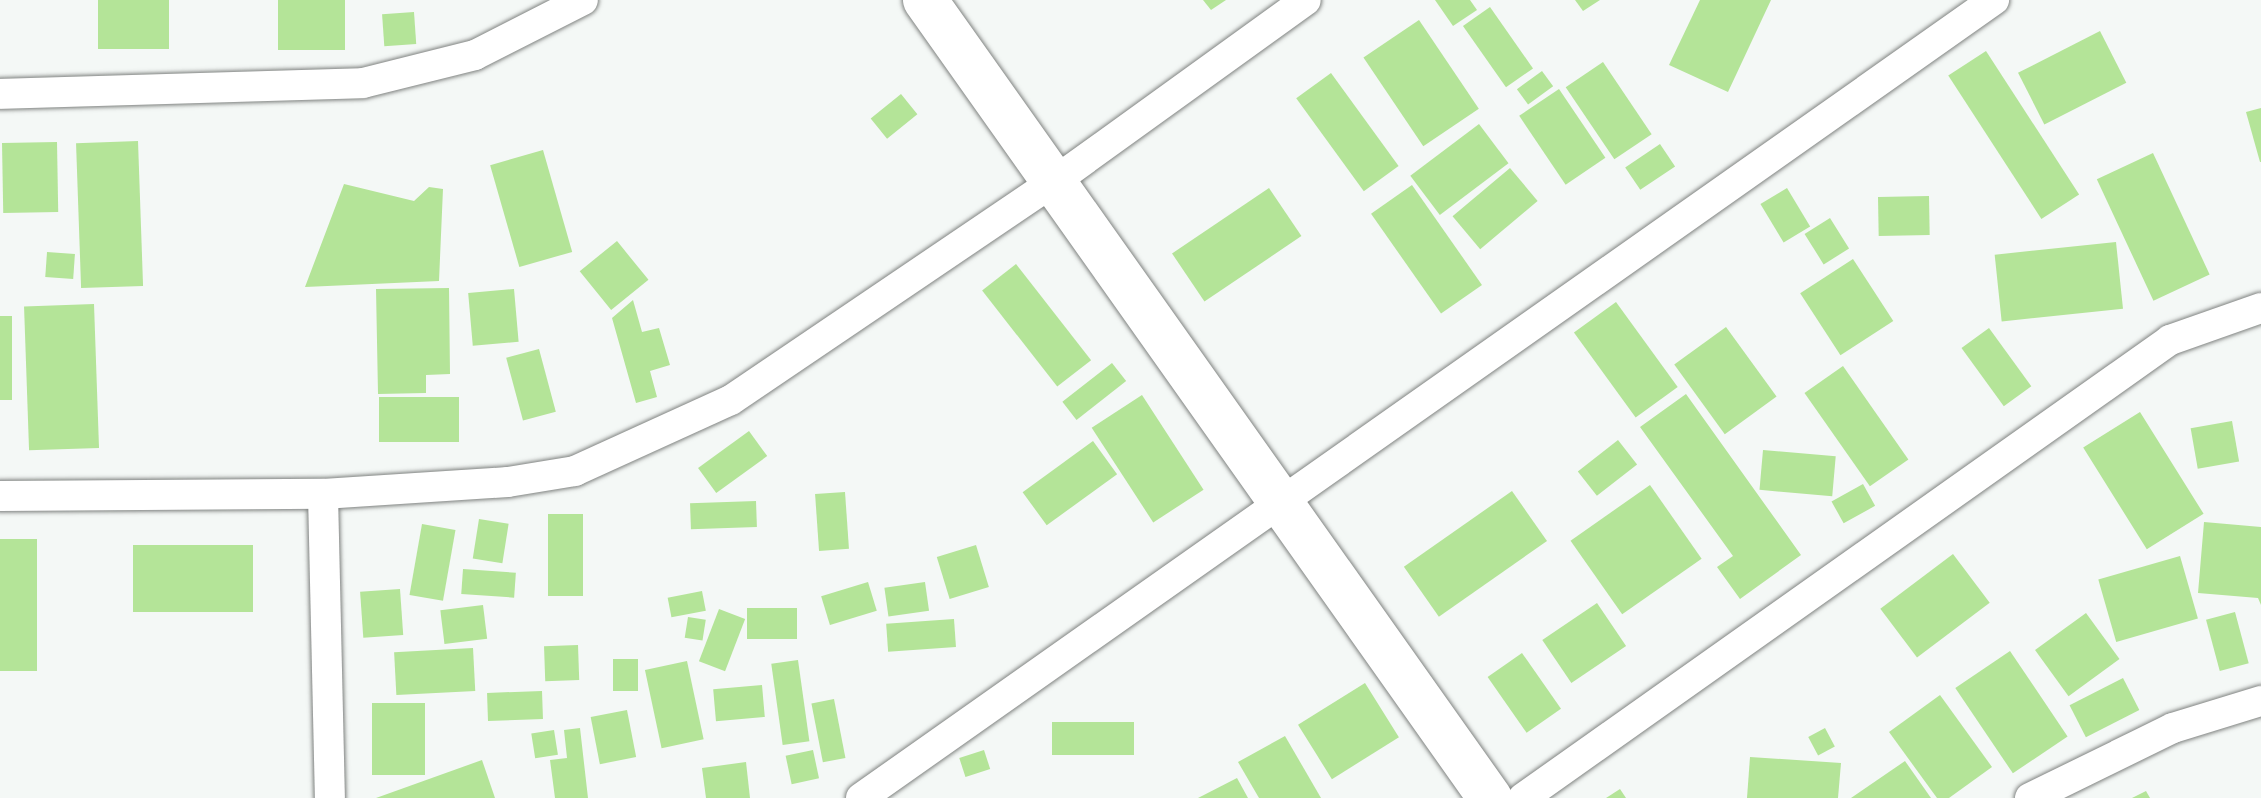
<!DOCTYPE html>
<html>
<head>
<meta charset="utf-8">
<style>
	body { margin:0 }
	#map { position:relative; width:2261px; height:798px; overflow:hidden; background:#f4f8f6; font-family:"Open Sans",sans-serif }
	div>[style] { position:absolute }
	.building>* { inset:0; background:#b4e498; transform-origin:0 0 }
	.roads { filter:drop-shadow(0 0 2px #808381) drop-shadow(0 0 2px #808381) }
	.street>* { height:30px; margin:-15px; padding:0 15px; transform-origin:15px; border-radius:15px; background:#fff }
	.secondary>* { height:44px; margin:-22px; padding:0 22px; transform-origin:22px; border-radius:22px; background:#fff }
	span { translate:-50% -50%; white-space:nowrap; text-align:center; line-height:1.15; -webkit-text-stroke:6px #fff; paint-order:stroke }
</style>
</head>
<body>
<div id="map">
	<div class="building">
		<i style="left:98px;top:0;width:71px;height:49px"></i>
		<i style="left:278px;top:0;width:67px;height:50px"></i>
		<i style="clip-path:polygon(1203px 0,1226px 0,1211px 10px)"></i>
		<i style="clip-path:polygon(1435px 0,1470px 0,1477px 10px,1453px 26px)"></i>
		<i style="clip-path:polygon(1575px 0,1600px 0,1583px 11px)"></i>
		<i style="clip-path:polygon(1700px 0,1771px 0,1728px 92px,1669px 65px)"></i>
		<i style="left:1490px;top:7px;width:75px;height:33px;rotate:55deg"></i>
		<i style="left:414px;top:12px;width:32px;height:32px;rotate:86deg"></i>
		<i style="left:1419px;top:20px;width:107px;height:67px;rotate:56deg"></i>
		<i style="left:2100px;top:31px;width:58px;height:92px;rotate:63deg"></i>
		<i style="left:1986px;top:51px;width:171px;height:45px;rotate:57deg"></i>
		<i style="left:1603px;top:62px;width:87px;height:45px;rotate:56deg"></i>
		<i style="left:1542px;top:71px;width:19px;height:31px;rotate:54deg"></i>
		<i style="left:1331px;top:73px;width:115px;height:43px;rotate:54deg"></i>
		<i style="left:1559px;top:89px;width:83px;height:48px;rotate:56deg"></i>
		<i style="left:901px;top:94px;width:26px;height:39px;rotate:51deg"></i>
		<i style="clip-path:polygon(2261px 108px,2261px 162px,2260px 162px,2246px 112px)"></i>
		<i style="left:1479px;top:124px;width:49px;height:86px;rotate:53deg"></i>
		<i style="left:138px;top:141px;width:145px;height:62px;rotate:88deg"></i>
		<i style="left:57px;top:142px;width:70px;height:55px;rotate:89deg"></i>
		<i style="left:1660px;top:144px;width:27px;height:42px;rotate:56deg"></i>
		<i style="left:543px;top:150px;width:106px;height:55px;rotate:74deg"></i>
		<i style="left:2153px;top:153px;width:134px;height:62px;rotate:65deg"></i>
		<i style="left:1510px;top:168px;width:43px;height:75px;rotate:50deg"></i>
		<i style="clip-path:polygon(344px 184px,414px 201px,429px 187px,443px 189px,439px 281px,305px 287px)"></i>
		<i style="left:1412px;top:185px;width:122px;height:50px;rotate:55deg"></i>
		<i style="left:1269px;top:188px;width:58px;height:117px;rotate:56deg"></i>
		<i style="left:1787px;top:188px;width:45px;height:31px;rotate:59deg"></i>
		<i style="left:1929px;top:196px;width:39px;height:51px;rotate:89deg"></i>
		<i style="left:1830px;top:218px;width:36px;height:30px;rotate:58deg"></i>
		<i style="left:617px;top:241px;width:50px;height:48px;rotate:51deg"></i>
		<i style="left:2116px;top:242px;width:67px;height:122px;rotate:84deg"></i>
		<i style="left:47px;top:252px;width:28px;height:25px;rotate:4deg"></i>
		<i style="left:1853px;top:259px;width:74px;height:63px;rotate:57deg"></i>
		<i style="left:1016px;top:264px;width:122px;height:43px;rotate:52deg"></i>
		<i style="clip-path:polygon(449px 288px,450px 374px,426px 375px,426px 393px,378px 394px,376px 289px)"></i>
		<i style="left:514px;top:289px;width:53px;height:46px;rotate:85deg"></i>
		<i style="clip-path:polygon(633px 300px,642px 332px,659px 328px,670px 365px,650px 371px,657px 397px,636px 403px,612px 318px)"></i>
		<i style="left:1616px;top:302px;width:105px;height:52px;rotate:54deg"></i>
		<i style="left:94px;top:304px;width:144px;height:70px;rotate:88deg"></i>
		<i style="left:0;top:316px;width:12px;height:84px"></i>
		<i style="left:1726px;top:327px;width:86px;height:64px;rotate:54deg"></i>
		<i style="left:1989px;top:328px;width:72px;height:34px;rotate:54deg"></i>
		<i style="left:539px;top:349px;width:65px;height:34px;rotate:75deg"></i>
		<i style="left:1112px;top:363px;width:23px;height:63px;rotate:52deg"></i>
		<i style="left:1843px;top:366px;width:114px;height:47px;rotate:55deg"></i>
		<i style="clip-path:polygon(1686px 394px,1801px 555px,1740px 599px,1717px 567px,1733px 556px,1640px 427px)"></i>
		<i style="left:1142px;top:395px;width:113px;height:60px;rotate:57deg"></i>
		<i style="left:459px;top:397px;width:45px;height:80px;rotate:90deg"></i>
		<i style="left:2140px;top:412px;width:120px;height:67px;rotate:58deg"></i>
		<i style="left:2232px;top:421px;width:41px;height:42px;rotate:80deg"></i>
		<i style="left:749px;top:431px;width:31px;height:63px;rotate:54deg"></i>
		<i style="left:1618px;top:440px;width:31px;height:51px;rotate:52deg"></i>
		<i style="left:1093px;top:441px;width:41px;height:87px;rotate:54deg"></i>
		<i style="left:1763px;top:450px;width:73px;height:40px;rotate:5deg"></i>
		<i style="left:1863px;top:484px;width:25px;height:36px;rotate:61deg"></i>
		<i style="left:1650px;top:485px;width:90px;height:97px;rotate:55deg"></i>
		<i style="left:1512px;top:491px;width:61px;height:132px;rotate:55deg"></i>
		<i style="left:845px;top:492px;width:57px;height:30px;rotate:86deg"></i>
		<i style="left:756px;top:501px;width:26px;height:66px;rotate:88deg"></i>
		<i style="left:548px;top:514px;width:35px;height:82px"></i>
		<i style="left:479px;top:519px;width:30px;height:40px;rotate:9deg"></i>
		<i style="clip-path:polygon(2204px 522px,2261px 527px,2261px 605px,2258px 598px,2198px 593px)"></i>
		<i style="left:422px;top:524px;width:34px;height:72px;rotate:10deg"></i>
		<i style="left:37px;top:539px;width:132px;height:37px;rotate:90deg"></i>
		<i style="left:133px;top:545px;width:120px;height:67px"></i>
		<i style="left:976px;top:545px;width:44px;height:41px;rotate:73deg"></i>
		<i style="left:1953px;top:554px;width:61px;height:91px;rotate:53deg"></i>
		<i style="left:2180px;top:556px;width:65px;height:85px;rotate:74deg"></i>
		<i style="left:463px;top:569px;width:53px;height:25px;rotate:4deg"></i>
		<i style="left:868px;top:582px;width:30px;height:49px;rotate:73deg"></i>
		<i style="left:925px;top:582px;width:29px;height:41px;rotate:82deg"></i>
		<i style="left:400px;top:589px;width:46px;height:40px;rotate:86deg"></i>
		<i style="left:702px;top:591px;width:20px;height:35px;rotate:79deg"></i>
		<i style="left:1597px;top:603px;width:52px;height:66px;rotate:56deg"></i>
		<i style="left:483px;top:605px;width:34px;height:43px;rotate:83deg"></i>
		<i style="left:747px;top:608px;width:50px;height:31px"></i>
		<i style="left:719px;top:609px;width:28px;height:56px;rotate:21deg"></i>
		<i style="left:2235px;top:612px;width:53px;height:30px;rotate:75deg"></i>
		<i style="left:2086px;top:613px;width:57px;height:63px;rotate:54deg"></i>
		<i style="left:688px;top:617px;width:18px;height:21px;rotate:9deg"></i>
		<i style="left:954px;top:619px;width:28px;height:68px;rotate:86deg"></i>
		<i style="left:578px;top:645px;width:35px;height:34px;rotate:88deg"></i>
		<i style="left:473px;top:648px;width:43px;height:79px;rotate:87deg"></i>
		<i style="left:2010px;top:651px;width:103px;height:66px;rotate:56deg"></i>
		<i style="left:1522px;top:653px;width:68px;height:42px;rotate:55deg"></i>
		<i style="left:638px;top:659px;width:32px;height:25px;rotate:90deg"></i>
		<i style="left:798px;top:660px;width:82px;height:27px;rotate:82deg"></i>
		<i style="left:687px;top:661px;width:80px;height:43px;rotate:78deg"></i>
		<i style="left:2123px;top:678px;width:36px;height:60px;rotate:63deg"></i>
		<i style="left:1365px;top:683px;width:64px;height:79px;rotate:58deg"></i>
		<i style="left:762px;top:685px;width:32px;height:49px;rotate:85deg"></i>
		<i style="left:542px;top:691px;width:28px;height:55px;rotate:88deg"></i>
		<i style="clip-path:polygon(1940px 695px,1992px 767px,1949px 798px,1937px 798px,1889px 732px)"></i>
		<i style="left:834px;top:699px;width:60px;height:23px;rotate:79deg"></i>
		<i style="left:372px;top:703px;width:53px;height:72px"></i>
		<i style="left:627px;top:710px;width:48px;height:37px;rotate:79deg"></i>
		<i style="left:1052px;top:722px;width:82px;height:33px"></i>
		<i style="clip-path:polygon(580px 728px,588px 798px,555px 798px,550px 760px,567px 758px,564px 730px)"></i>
		<i style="left:1825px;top:728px;width:21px;height:19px;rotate:62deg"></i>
		<i style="left:554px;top:730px;width:25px;height:23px;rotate:81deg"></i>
		<i style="clip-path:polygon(1285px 736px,1321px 798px,1259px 798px,1238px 762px)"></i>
		<i style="left:813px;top:750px;width:29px;height:28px;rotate:78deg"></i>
		<i style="left:984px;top:750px;width:20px;height:26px;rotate:72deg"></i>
		<i style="clip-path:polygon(1750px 757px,1841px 763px,1838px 798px,1747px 798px)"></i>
		<i style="clip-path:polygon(482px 760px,495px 798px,376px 798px)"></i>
		<i style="clip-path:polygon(1905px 761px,1931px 798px,1851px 798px)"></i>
		<i style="clip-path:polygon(746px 762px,750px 798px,706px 798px,702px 768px)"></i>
		<i style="clip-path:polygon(1237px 778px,1248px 798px,1198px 798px)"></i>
		<i style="clip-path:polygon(1620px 789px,1626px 798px,1606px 798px)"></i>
		<i style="clip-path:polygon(2146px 791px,2150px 798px,2132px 798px)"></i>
	</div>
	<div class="roads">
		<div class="street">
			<i style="left:0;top:94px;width:363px;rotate:-1.7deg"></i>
			<i style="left:363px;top:83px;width:115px;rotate:-14deg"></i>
			<i style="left:475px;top:55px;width:121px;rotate:-27deg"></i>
			<i style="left:323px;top:494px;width:304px;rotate:88.7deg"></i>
			<i style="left:0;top:496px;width:323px;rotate:-0.4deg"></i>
			<i style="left:323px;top:494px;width:185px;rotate:-3.7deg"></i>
			<i style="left:508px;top:482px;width:68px;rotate:-9.3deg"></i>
			<i style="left:575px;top:471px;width:171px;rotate:-24.5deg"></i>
			<i style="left:731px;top:400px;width:391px;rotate:-34.1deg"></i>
			<i style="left:1055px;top:181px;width:309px;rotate:-35.8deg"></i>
			<i style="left:861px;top:798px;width:1386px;rotate:-35.16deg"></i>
			<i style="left:1523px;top:798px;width:793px;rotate:-35.29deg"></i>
			<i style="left:2170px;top:340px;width:96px;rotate:-19.4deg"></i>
			<i style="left:2030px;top:798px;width:159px;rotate:-26.1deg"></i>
			<i style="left:2173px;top:728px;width:92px;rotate:-17.1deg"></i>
		</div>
		<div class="secondary">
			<i style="left:925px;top:0;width:978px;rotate:54.7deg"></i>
		</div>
	</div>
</div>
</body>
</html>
